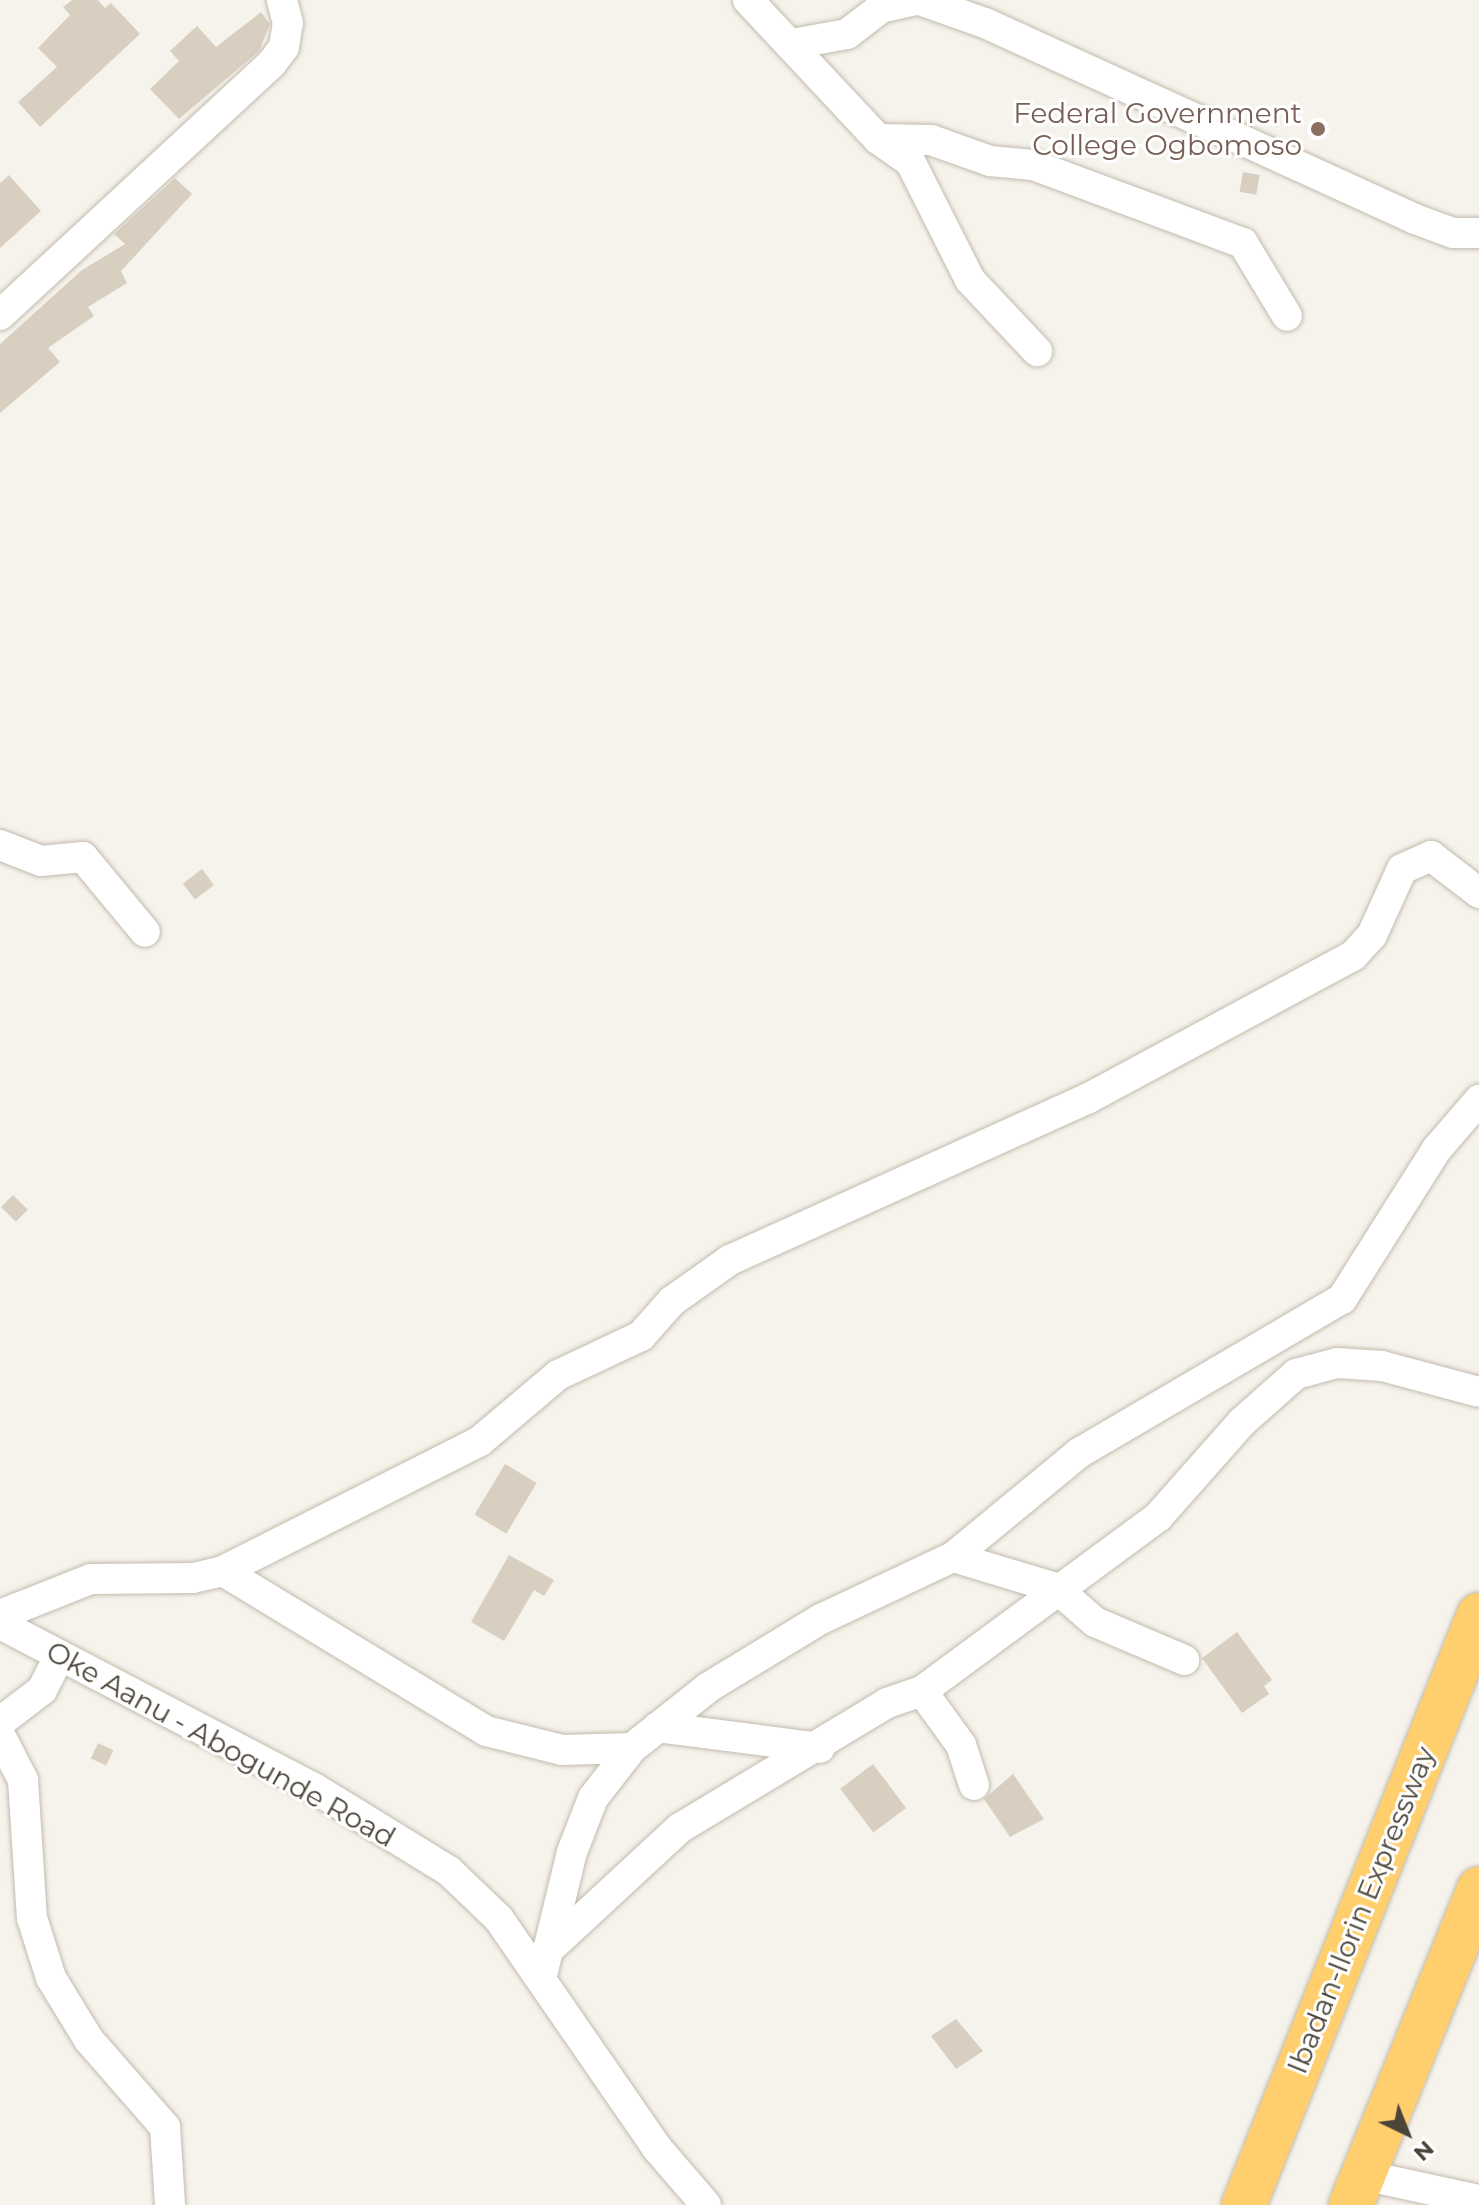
<!DOCTYPE html>
<html>
<head>
<meta charset="utf-8">
<style>
	body { margin:0 }
	#map { position:relative; width:1479px; height:2205px; overflow:hidden; background:#f6f3ec; font-family:Montserrat,sans-serif }
	div>[style] { position:absolute }
	.building>* { inset:0; background:#d8cfc1; transform-origin:0 0 }
	.roads { filter:drop-shadow(0 0 2px #c2bbae) drop-shadow(0 0 2px #c2bbae) }
	.minor>* { height:30px; margin:-15px; padding:0 15px; transform-origin:15px; border-radius:15px; background:#fff }
	.highway>* { height:44px; margin:-22px; padding:0 22px; transform-origin:22px; border-radius:22px; background:#ffcf6e }
	.dots>* { width:22px; height:22px; translate:-50% -50%; box-sizing:border-box; border:4px solid #fff; border-radius:50% }
	span { translate:-50% -50%; white-space:nowrap; text-align:center; line-height:1.15; -webkit-text-stroke:6px #fff; paint-order:stroke }
	.education-label { font-size:28px; color:#785e54 }
	.right { translate:-100% -50%; text-align:right }
	.street-label { font-size:28px; color:#4b4439 }
	.north { position:absolute; left:1367px; top:2093px; width:80px; height:80px; -webkit-text-stroke:6px #fff; paint-order:stroke; rotate:137deg; font-size:22px; font-weight:700; line-height:32px; text-align:center; color:#4b4439 }
	.north::after { content:''; display:block; margin:auto; width:28px; height:36px; background:#4b4439; clip-path:polygon(50% 0,100% 100%,50% 72%,0 100%) }
</style>
</head>
<body>
<div id="map">
	<div class="building">
		<i style="clip-path:polygon(72px 0,98px 0,105px 8px,111px 3px,140px 34px,40px 127px,18px 102px,57px 67px,38px 48px,70px 15px,63px 7px)"></i>
		<i style="clip-path:polygon(261px 12px,270px 24px,259px 51px,179px 119px,150px 89px,179px 61px,170px 51px,197px 26px,216px 47px)"></i>
		<i style="left:1243px;top:172px;width:17px;height:20px;rotate:10deg"></i>
		<i style="clip-path:polygon(9px 175px,41px 211px,0 248px,0 183px)"></i>
		<i style="clip-path:polygon(175px 178px,192px 194px,121px 271px,127px 283px,88px 307px,94px 316px,48px 348px,60px 362px,0 413px,0 344px,82px 270px,125px 244px,114px 234px)"></i>
		<i style="left:202px;top:869px;width:20px;height:24px;rotate:53deg"></i>
		<i style="left:13px;top:1195px;width:21px;height:17px;rotate:45deg"></i>
		<i style="left:505px;top:1464px;width:37px;height:59px;rotate:31deg"></i>
		<i style="clip-path:polygon(509px 1555px,554px 1580px,544px 1596px,534px 1590px,504px 1641px,471px 1622px)"></i>
		<i style="clip-path:polygon(1237px 1632px,1272px 1680px,1264px 1686px,1269px 1694px,1242px 1713px,1202px 1658px)"></i>
		<i style="left:98px;top:1743px;width:17px;height:17px;rotate:25deg"></i>
		<i style="left:873px;top:1764px;width:55px;height:41px;rotate:53deg"></i>
		<i style="clip-path:polygon(1013px 1774px,1044px 1819px,1010px 1837px,984px 1799px)"></i>
		<i style="clip-path:polygon(956px 2019px,983px 2051px,956px 2069px,931px 2036px)"></i>
	</div>
	<div class="roads">
		<div class="minor">
			<i style="left:748px;top:0;width:190px;rotate:46.9deg"></i>
			<i style="left:878px;top:139px;width:39px;rotate:35deg"></i>
			<i style="left:910px;top:161px;width:133px;rotate:63.2deg"></i>
			<i style="left:970px;top:280px;width:98px;rotate:46.7deg"></i>
			<i style="left:920px;top:0;width:69px;rotate:19.5deg"></i>
			<i style="left:985px;top:23px;width:473px;rotate:24.5deg"></i>
			<i style="left:1415px;top:219px;width:40px;rotate:20.2deg"></i>
			<i style="left:1453px;top:233px;width:26px"></i>
			<i style="left:792px;top:44px;width:56px;rotate:-10.3deg"></i>
			<i style="left:847px;top:34px;width:43px;rotate:-37.4deg"></i>
			<i style="left:881px;top:8px;width:37px;rotate:-13deg"></i>
			<i style="left:878px;top:139px;width:53px;rotate:1.1deg"></i>
			<i style="left:931px;top:140px;width:63px;rotate:19.6deg"></i>
			<i style="left:990px;top:161px;width:43px;rotate:5.3deg"></i>
			<i style="left:1033px;top:165px;width:224px;rotate:20.4deg"></i>
			<i style="left:1243px;top:243px;width:85px;rotate:58.9deg"></i>
			<i style="left:0;top:315px;width:371px;rotate:-42.8deg"></i>
			<i style="left:272px;top:63px;width:20px;rotate:-53deg"></i>
			<i style="left:284px;top:47px;width:24px;rotate:-81deg"></i>
			<i style="left:288px;top:23px;width:24px;rotate:-105deg"></i>
			<i style="left:0;top:845px;width:44px;rotate:21.3deg"></i>
			<i style="left:41px;top:861px;width:42px;rotate:-5.4deg"></i>
			<i style="left:83px;top:857px;width:97px;rotate:50.4deg"></i>
			<i style="left:953px;top:1557px;width:108px;rotate:16.8deg"></i>
			<i style="left:1056px;top:1588px;width:52px;rotate:41.1deg"></i>
			<i style="left:1095px;top:1622px;width:97px;rotate:23.1deg"></i>
			<i style="left:223px;top:1571px;width:308px;rotate:31.3deg"></i>
			<i style="left:486px;top:1731px;width:78px;rotate:14deg"></i>
			<i style="left:562px;top:1750px;width:70px;rotate:-1.6deg"></i>
			<i style="left:0;top:1615px;width:98px;rotate:-21.6deg"></i>
			<i style="left:91px;top:1579px;width:102px;rotate:-0.6deg"></i>
			<i style="left:193px;top:1578px;width:31px;rotate:-13deg"></i>
			<i style="left:223px;top:1571px;width:288px;rotate:-26.8deg"></i>
			<i style="left:480px;top:1441px;width:102px;rotate:-40.2deg"></i>
			<i style="left:558px;top:1375px;width:92px;rotate:-25.2deg"></i>
			<i style="left:641px;top:1336px;width:47px;rotate:-48.5deg"></i>
			<i style="left:672px;top:1301px;width:71px;rotate:-35.3deg"></i>
			<i style="left:730px;top:1260px;width:392px;rotate:-24.3deg"></i>
			<i style="left:1087px;top:1099px;width:302px;rotate:-28.3deg"></i>
			<i style="left:1353px;top:956px;width:28px;rotate:-48deg"></i>
			<i style="left:1372px;top:935px;width:72px;rotate:-65.6deg"></i>
			<i style="left:1402px;top:869px;width:32px;rotate:-24deg"></i>
			<i style="left:1431px;top:856px;width:61px;rotate:37.6deg"></i>
			<i style="left:0;top:1624px;width:354px;rotate:27.6deg"></i>
			<i style="left:314px;top:1788px;width:158px;rotate:31.6deg"></i>
			<i style="left:449px;top:1871px;width:69px;rotate:43.8deg"></i>
			<i style="left:499px;top:1919px;width:278px;rotate:55.4deg"></i>
			<i style="left:657px;top:2148px;width:75px;rotate:49.3deg"></i>
			<i style="left:922px;top:1691px;width:67px;rotate:54.2deg"></i>
			<i style="left:961px;top:1745px;width:42px;rotate:72deg"></i>
			<i style="left:0;top:1722px;width:53px;rotate:-37.3deg"></i>
			<i style="left:42px;top:1690px;width:38px;rotate:-63deg"></i>
			<i style="left:658px;top:1727px;width:163px;rotate:7.4deg"></i>
			<i style="left:0;top:1735px;width:51px;rotate:62.9deg"></i>
			<i style="left:23px;top:1780px;width:138px;rotate:86.3deg"></i>
			<i style="left:32px;top:1918px;width:63px;rotate:72.4deg"></i>
			<i style="left:51px;top:1978px;width:73px;rotate:58.5deg"></i>
			<i style="left:89px;top:2040px;width:116px;rotate:48.9deg"></i>
			<i style="left:165px;top:2127px;width:78px;rotate:86.3deg"></i>
			<i style="left:547px;top:1951px;width:181px;rotate:-42.8deg"></i>
			<i style="left:680px;top:1828px;width:242px;rotate:-31.1deg"></i>
			<i style="left:887px;top:1703px;width:37px;rotate:-19deg"></i>
			<i style="left:922px;top:1691px;width:293px;rotate:-36.4deg"></i>
			<i style="left:1158px;top:1517px;width:127px;rotate:-48.5deg"></i>
			<i style="left:1242px;top:1422px;width:72px;rotate:-41.6deg"></i>
			<i style="left:1296px;top:1374px;width:42px;rotate:-15deg"></i>
			<i style="left:1337px;top:1363px;width:45px;rotate:3.8deg"></i>
			<i style="left:1382px;top:1366px;width:100px;rotate:15deg"></i>
			<i style="left:541px;top:1979px;width:131px;rotate:-76.3deg"></i>
			<i style="left:572px;top:1852px;width:58px;rotate:-68.7deg"></i>
			<i style="left:593px;top:1798px;width:63px;rotate:-52deg"></i>
			<i style="left:632px;top:1748px;width:98px;rotate:-38.4deg"></i>
			<i style="left:709px;top:1687px;width:131px;rotate:-31.3deg"></i>
			<i style="left:821px;top:1619px;width:146px;rotate:-25.2deg"></i>
			<i style="left:953px;top:1557px;width:163px;rotate:-39.5deg"></i>
			<i style="left:1079px;top:1453px;width:305px;rotate:-30.4deg"></i>
			<i style="left:1342px;top:1299px;width:178px;rotate:-57.7deg"></i>
			<i style="left:1437px;top:1149px;width:65px;rotate:-49.4deg"></i>
			<i style="left:1363px;top:2175px;width:119px;rotate:12.2deg"></i>
		</div>
		<div class="highway">
			<i style="left:1244px;top:2205px;width:635px;rotate:-68.28deg"></i>
			<i style="left:1351px;top:2205px;width:341px;rotate:-67.9deg"></i>
		</div>
	</div>
	<div class="dots">
		<i style="left:1318px;top:129px;background:#8d6e63"></i>
	</div>
	<div class="education-label">
		<span class="right" style="left:1302px;top:129px">Federal Government<br>College Ogbomoso</span>
	</div>
	<div class="street-label">
		<span style="left:221px;top:1744px;rotate:29deg">Oke Aanu - Abogunde Road</span>
		<span style="left:1361px;top:1910px;rotate:-68deg">Ibadan-Ilorin Expressway</span>
	</div>
	<div class="north">N</div>
</div>
</body>
</html>
